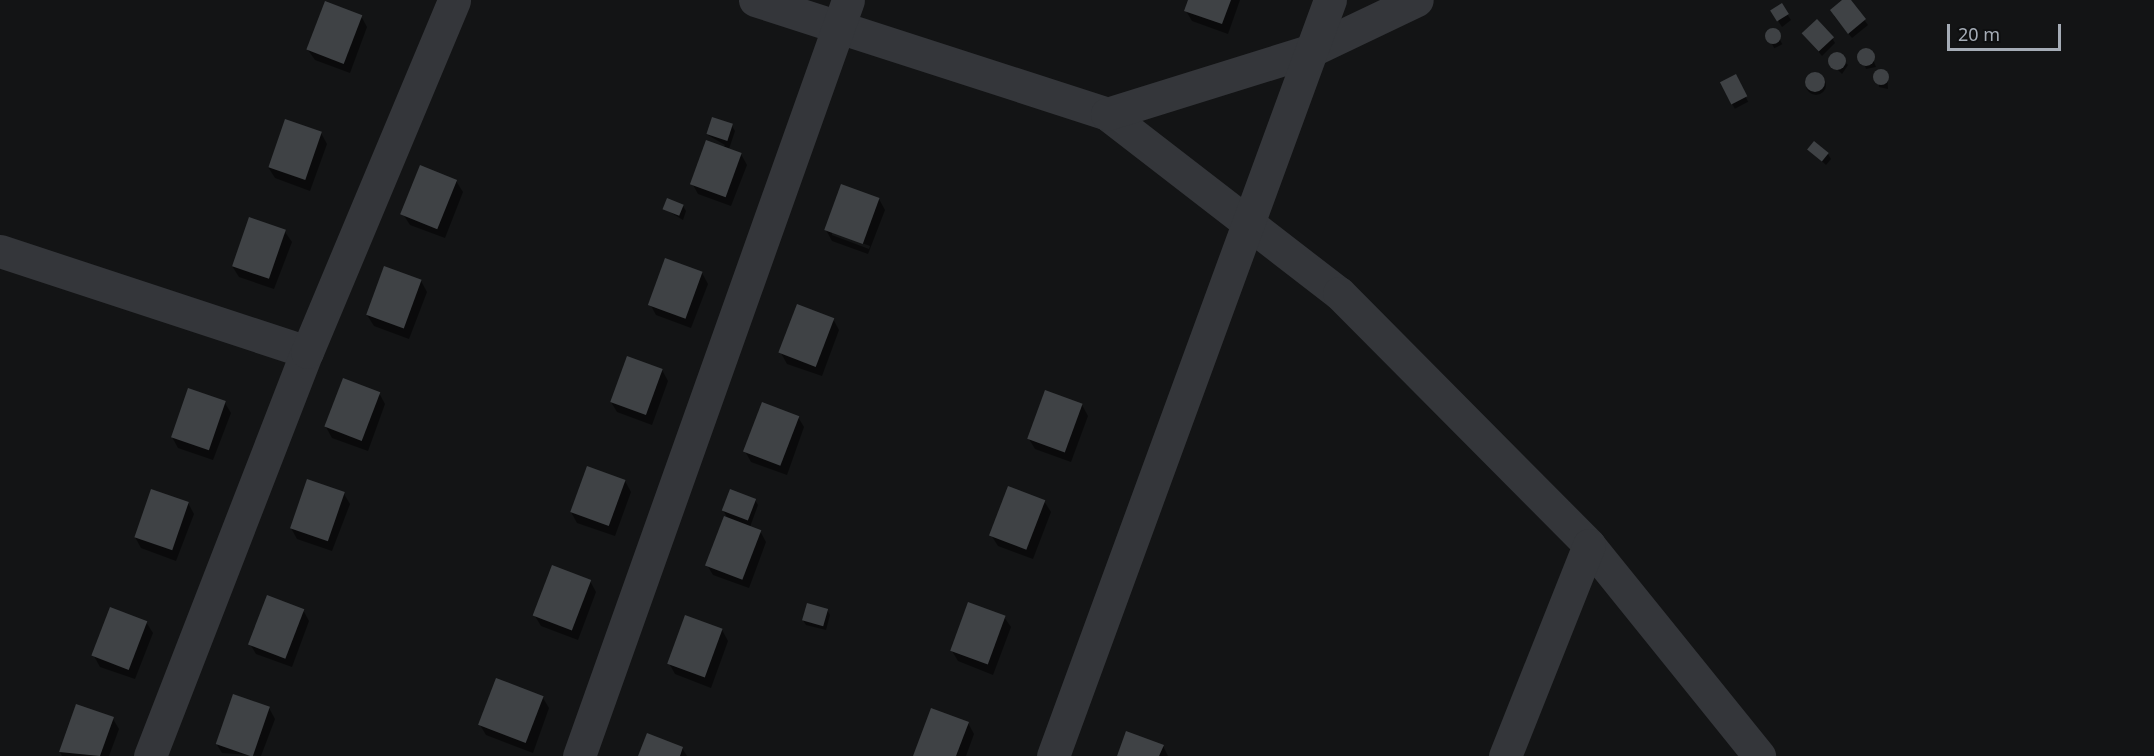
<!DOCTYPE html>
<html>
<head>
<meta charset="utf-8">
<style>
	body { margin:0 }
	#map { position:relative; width:2154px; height:756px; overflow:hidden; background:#131415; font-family:"Noto Sans",sans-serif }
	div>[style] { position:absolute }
	.shadow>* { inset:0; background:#0007; transform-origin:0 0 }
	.round { border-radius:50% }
	.building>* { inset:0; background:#3f4245; transform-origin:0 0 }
	.minor>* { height:33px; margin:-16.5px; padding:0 16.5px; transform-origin:16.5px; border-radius:16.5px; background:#34363a }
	span { translate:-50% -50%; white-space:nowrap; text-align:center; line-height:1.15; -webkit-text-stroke:5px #0e0f10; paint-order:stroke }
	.scale { position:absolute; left:1947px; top:24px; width:114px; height:27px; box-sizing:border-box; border:3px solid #a5acb6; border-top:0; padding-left:8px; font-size:18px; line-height:21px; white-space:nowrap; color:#a5acb6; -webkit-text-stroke:4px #0e0f10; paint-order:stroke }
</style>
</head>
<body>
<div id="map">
	<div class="shadow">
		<i style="clip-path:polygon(1190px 0,1240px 0,1228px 34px,1192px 21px,1186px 11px)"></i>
		<i style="clip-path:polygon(1845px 0,1849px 0,1868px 25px,1852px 38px,1834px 16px)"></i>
		<i style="clip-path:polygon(1781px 5px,1791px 20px,1782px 27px,1775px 16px)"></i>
		<i style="clip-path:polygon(361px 16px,367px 27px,350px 73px,315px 60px,308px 50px)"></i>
		<i style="left:1775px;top:30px;width:16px;height:9px;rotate:63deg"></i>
		<i style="clip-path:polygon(1803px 33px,1832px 38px,1835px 43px,1822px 56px)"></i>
		<i style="clip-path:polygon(1870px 52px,1876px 67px,1866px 69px,1861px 54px)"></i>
		<i style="clip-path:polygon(1837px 54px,1848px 65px,1842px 74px,1830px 62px)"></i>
		<i style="clip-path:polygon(1878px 73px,1887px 74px,1888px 89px,1879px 87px)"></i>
		<i class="round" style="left:1806px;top:75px;width:20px;height:20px"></i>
		<i style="left:1735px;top:76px;width:29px;height:15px;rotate:63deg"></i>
		<i style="clip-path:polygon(732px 126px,735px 131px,729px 149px,741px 154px,747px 165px,731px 206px,698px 194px,692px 183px,725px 145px,706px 134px)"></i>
		<i style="clip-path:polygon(321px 133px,327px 144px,310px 191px,275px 178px,268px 167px)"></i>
		<i style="clip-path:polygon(1810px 150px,1828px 154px,1831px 159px,1826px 165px)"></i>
		<i style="clip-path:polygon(456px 181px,463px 192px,445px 238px,410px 225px,403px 214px)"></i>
		<i style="clip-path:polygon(evenodd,879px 199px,885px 210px,868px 254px,832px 241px,826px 230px,879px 199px,832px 232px,870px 246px,869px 249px,832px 235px,832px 232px)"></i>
		<i style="clip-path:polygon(683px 206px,686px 211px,683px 220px,665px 209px)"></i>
		<i style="clip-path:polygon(285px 232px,292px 242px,274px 289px,239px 277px,232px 266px)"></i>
		<i style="clip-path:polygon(702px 273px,708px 284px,691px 328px,656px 315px,650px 304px)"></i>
		<i style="clip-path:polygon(421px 281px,427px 292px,409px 339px,374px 326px,367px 315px)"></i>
		<i style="clip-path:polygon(833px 319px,839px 330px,822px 376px,787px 364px,781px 353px)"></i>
		<i style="clip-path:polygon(662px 370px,668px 381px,652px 425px,617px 412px,611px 402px)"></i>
		<i style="clip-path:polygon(379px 393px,385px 404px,368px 451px,332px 438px,326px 427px)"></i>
		<i style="clip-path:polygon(225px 403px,231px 413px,213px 460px,178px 448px,172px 437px)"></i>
		<i style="clip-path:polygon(1082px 405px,1088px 416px,1071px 462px,1035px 449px,1029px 439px)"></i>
		<i style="clip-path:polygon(798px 417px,804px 427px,787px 475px,751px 462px,745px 451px)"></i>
		<i style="clip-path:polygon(625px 481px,631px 492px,615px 536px,577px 523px,571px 512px)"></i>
		<i style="clip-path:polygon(344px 494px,350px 504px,332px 551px,297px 539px,291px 528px)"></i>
		<i style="clip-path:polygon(755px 500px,758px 505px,750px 527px,760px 531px,766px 542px,749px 588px,713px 575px,707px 565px,728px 519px,723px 510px)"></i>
		<i style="clip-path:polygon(1044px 501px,1051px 512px,1033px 559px,998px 546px,991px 535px)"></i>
		<i style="clip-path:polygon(188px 503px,194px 514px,176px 561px,141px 548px,135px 537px)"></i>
		<i style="clip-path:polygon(590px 581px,596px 592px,578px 640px,541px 626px,535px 616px)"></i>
		<i style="clip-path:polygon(303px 610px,309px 621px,292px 667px,256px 654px,250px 644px)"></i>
		<i style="clip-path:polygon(827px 610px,830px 615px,826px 630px,806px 625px,803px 620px)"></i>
		<i style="clip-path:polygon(1004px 617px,1011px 627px,993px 675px,958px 661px,952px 651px)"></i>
		<i style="clip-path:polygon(146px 622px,153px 633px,135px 679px,100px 667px,94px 656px)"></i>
		<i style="clip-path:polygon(722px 630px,728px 641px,711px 688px,675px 674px,669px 663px)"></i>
		<i style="clip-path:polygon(543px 698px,549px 708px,533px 753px,486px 735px,480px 725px)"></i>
		<i style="clip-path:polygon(269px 708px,275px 719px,261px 756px,222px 753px,216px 743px)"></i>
		<i style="clip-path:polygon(113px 719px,119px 729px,109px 756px,62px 756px,60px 752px)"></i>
		<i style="clip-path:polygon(968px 723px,974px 734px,966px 756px,915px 756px)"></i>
		<i style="clip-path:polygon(1163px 746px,1168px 756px,1119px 756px)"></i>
		<i style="clip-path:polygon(682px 748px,687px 756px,640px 756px)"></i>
	</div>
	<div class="building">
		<i style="clip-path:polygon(1188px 0,1231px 0,1222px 24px,1184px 11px)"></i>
		<i style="clip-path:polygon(1842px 0,1851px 0,1866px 19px,1848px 34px,1830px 10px)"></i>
		<i style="left:325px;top:1px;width:40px;height:52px;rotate:21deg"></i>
		<i style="left:1782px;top:3px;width:13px;height:14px;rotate:58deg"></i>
		<i style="left:1817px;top:19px;width:25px;height:21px;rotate:47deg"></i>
		<i class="round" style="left:1765px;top:28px;width:16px;height:16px"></i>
		<i class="round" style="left:1857px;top:48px;width:18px;height:18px"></i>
		<i class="round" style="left:1828px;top:52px;width:18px;height:18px"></i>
		<i class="round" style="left:1873px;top:69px;width:16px;height:16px"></i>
		<i class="round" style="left:1805px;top:72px;width:20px;height:20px"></i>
		<i style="left:1736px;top:74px;width:25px;height:18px;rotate:63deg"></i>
		<i style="left:712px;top:117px;width:22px;height:18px;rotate:18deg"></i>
		<i style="left:285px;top:119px;width:39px;height:51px;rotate:19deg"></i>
		<i style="left:706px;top:140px;width:38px;height:47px;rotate:20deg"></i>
		<i style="left:1814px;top:141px;width:19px;height:11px;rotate:39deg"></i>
		<i style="left:420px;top:165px;width:40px;height:53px;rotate:22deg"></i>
		<i style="left:841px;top:184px;width:41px;height:49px;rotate:20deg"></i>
		<i style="left:667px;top:198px;width:18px;height:12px;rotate:22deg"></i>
		<i style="left:249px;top:217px;width:39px;height:52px;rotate:19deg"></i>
		<i style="left:665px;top:258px;width:40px;height:50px;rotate:20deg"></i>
		<i style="left:384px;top:266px;width:40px;height:52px;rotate:20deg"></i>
		<i style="left:797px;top:304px;width:40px;height:52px;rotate:21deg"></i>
		<i style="left:627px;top:356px;width:38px;height:49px;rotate:20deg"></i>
		<i style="left:343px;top:378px;width:40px;height:52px;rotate:21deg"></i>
		<i style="left:188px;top:388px;width:40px;height:52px;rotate:19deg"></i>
		<i style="left:1045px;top:390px;width:40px;height:52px;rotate:20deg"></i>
		<i style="left:762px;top:402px;width:40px;height:53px;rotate:21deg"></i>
		<i style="left:587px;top:466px;width:41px;height:49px;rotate:20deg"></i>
		<i style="left:307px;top:479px;width:40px;height:52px;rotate:19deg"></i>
		<i style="left:1008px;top:486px;width:40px;height:53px;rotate:21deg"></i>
		<i style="left:151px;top:489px;width:40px;height:51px;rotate:19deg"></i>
		<i style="left:730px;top:489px;width:28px;height:23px;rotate:21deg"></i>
		<i style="left:724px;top:516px;width:40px;height:53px;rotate:21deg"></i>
		<i style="left:552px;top:565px;width:42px;height:54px;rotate:21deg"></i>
		<i style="left:267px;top:595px;width:40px;height:53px;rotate:21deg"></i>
		<i style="left:968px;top:602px;width:40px;height:52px;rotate:20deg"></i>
		<i style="left:807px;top:603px;width:22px;height:18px;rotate:16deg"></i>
		<i style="left:110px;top:607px;width:40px;height:52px;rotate:21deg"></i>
		<i style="left:685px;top:615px;width:40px;height:52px;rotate:20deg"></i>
		<i style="left:496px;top:678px;width:51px;height:50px;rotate:21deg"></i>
		<i style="left:233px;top:694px;width:39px;height:53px;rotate:19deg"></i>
		<i style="clip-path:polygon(76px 704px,114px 717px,100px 756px,59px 752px)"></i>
		<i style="clip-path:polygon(931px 708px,969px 722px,956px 756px,913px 756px)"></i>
		<i style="clip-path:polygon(1126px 731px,1164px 745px,1159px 756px,1117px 756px)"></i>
		<i style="clip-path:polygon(647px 733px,683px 747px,680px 756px,638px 756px)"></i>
	</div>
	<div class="minor">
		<i style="left:755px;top:0;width:370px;rotate:17.9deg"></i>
		<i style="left:1107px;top:114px;width:293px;rotate:37.7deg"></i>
		<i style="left:1339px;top:293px;width:355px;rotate:45.2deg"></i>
		<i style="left:1589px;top:545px;width:271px;rotate:51.1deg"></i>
		<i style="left:1107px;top:114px;width:215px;rotate:-17.3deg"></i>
		<i style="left:1312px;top:50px;width:116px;rotate:-25.5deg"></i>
		<i style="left:0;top:251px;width:323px;rotate:18.2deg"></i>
		<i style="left:150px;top:756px;width:433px;rotate:-68.8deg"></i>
		<i style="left:307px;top:352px;width:381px;rotate:-67.3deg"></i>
		<i style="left:579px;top:756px;width:802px;rotate:-70.41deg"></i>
		<i style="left:1053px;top:756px;width:805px;rotate:-69.88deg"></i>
		<i style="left:1505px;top:756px;width:227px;rotate:-68.3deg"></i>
	</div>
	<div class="scale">20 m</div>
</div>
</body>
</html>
